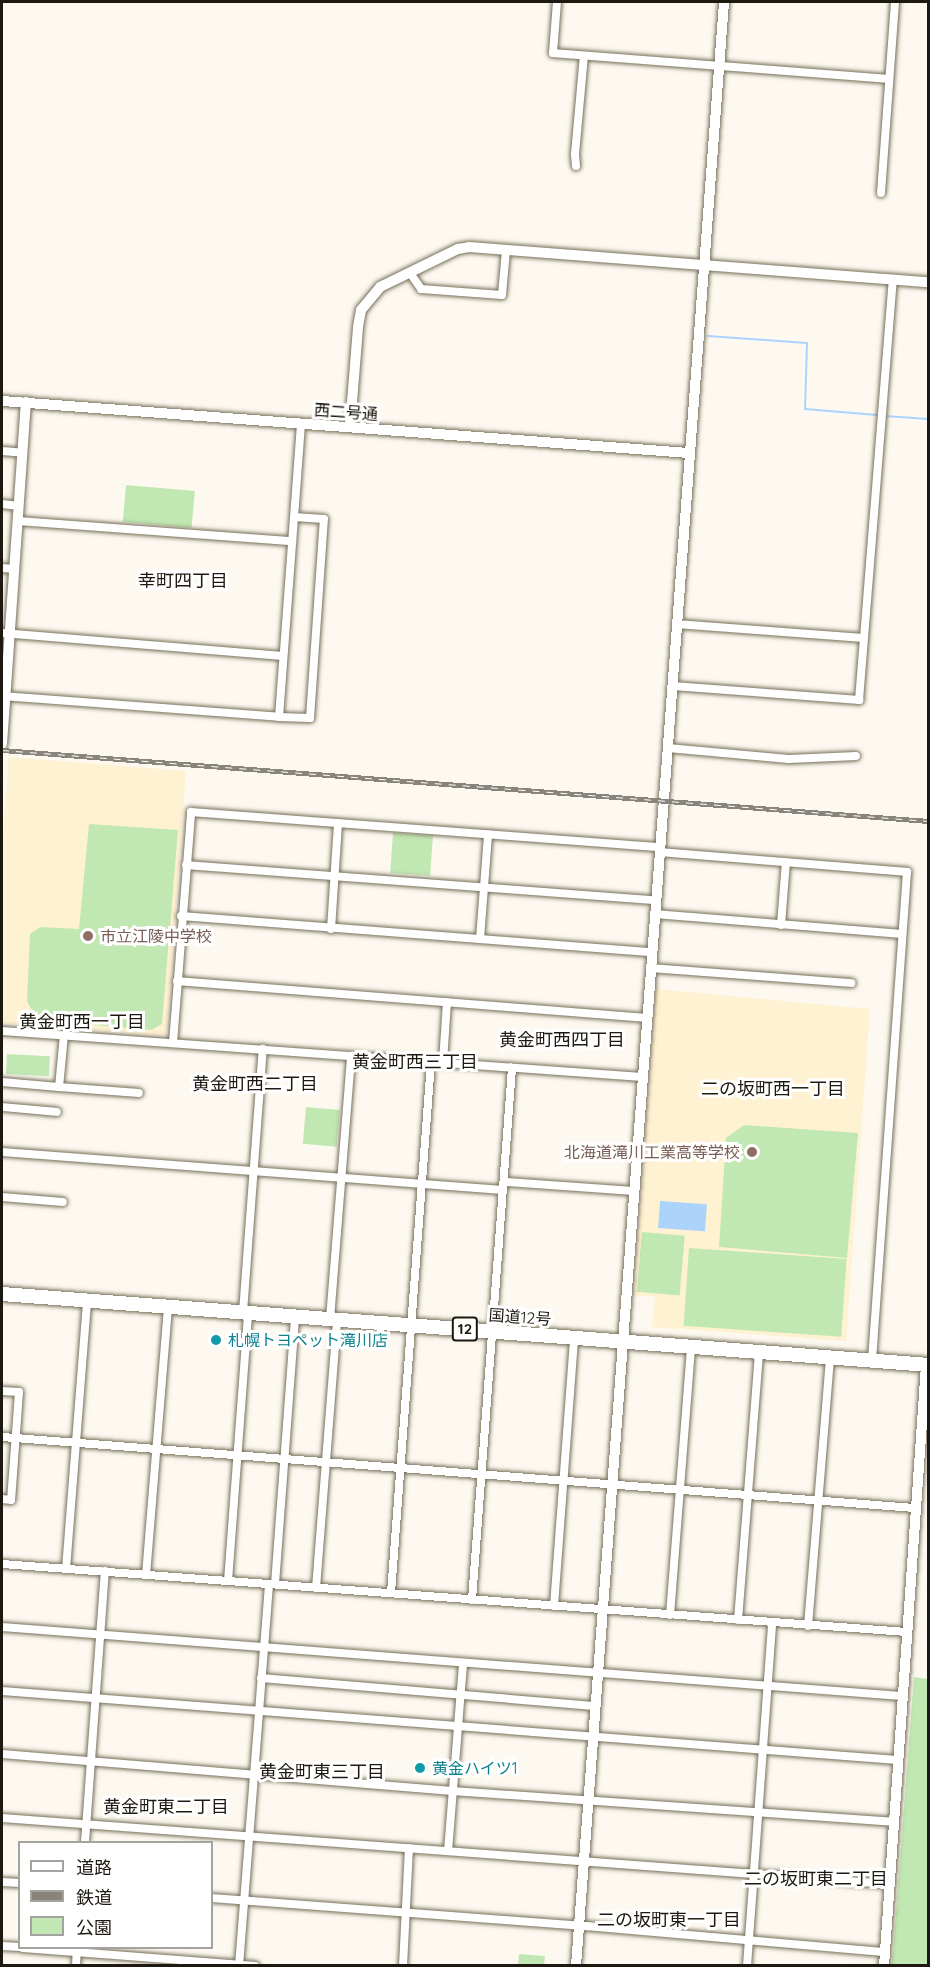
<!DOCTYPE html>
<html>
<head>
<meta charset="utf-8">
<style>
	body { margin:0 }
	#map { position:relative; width:930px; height:1967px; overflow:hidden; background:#fdf9f0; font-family:Quicksand,"Noto Sans JP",sans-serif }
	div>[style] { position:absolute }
	.built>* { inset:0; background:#fff2d2 }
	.green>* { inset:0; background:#c1e8b2; transform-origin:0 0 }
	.water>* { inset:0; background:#acd3fb; transform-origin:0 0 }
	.stream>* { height:2px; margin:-1px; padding:0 1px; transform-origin:1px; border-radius:1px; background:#acd3fb }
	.roads { filter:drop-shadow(0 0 2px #776f59) drop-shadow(0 0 2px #776f59) }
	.street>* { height:8px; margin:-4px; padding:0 4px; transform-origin:4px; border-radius:4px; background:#fff }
	.secondary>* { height:10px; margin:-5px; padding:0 5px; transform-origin:5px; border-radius:5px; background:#fff }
	.highway>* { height:14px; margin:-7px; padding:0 7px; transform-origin:7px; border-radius:7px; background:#fff }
	.rail>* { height:4.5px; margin-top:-2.25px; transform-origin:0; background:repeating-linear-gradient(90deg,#fff 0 7px,#88847b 0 14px); box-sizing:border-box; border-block:2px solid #88847b }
	.dots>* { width:16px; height:16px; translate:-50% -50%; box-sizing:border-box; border:3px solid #fff; border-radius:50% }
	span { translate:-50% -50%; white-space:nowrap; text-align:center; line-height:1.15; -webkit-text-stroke:6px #fff; paint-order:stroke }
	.shield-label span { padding:2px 4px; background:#fff; border:2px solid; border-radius:4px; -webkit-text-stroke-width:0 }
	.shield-label { font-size:15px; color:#1d1911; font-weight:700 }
	.street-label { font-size:16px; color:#1d1911 }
	.education-label { font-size:16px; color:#785e54 }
	.left { translate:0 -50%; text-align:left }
	.right { translate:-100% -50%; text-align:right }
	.culture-label { font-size:16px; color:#0d838f }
	.neighbourhood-label { font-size:18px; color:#1d1911 }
	.frame { position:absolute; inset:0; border:3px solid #1d1911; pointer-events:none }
	.legend { position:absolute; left:18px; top:1841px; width:195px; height:108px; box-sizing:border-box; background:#fff; border:2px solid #a5a3a0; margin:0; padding:8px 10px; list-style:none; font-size:18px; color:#1d1911 }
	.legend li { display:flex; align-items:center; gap:12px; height:30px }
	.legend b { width:30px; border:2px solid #a5a3a0 }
</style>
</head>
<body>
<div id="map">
	<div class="built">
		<i style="clip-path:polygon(9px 757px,186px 771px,166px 1036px,2px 1023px,2px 849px)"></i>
		<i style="clip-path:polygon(656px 989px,870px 1009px,846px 1341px,652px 1327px,655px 1297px,634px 1295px)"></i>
	</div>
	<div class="green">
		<i style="left:126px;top:485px;width:69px;height:37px;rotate:5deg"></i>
		<i style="clip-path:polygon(89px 824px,178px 830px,162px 1024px,151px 1030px,37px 1020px,27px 1001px,30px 934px,40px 927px,79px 929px)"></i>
		<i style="left:393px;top:833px;width:40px;height:40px;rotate:4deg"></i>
		<i style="left:7px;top:1054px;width:43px;height:20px;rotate:3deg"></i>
		<i style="left:306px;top:1107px;width:34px;height:37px;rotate:5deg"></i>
		<i style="clip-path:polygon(744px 1125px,858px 1133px,847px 1258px,719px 1247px,726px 1138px)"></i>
		<i style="left:642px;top:1232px;width:43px;height:60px;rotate:5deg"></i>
		<i style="left:689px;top:1248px;width:158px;height:78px;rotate:4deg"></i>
		<i style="clip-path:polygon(914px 1677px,928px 1679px,928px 1965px,892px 1965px)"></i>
		<i style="clip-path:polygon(519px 1954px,545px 1956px,544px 1965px,518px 1965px)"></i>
	</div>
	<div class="water">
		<i style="left:660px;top:1201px;width:47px;height:27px;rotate:4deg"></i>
	</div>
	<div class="stream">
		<i style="left:708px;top:336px;width:99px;rotate:4deg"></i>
		<i style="left:807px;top:343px;width:66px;rotate:91.7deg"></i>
		<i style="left:805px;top:409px;width:72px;rotate:4.8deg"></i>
		<i style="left:885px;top:416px;width:43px;rotate:4deg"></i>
	</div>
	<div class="roads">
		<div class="street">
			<i style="left:557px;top:2px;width:51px;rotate:94.5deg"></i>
			<i style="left:553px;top:53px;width:337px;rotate:4.4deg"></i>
			<i style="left:576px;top:166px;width:12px;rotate:-95deg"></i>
			<i style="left:575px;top:154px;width:98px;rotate:-84.8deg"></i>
			<i style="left:881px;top:193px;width:192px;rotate:-85.8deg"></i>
			<i style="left:410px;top:273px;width:19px;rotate:55deg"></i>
			<i style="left:421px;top:289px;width:81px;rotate:4.2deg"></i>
			<i style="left:502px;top:295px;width:45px;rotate:-84.9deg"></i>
			<i style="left:2px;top:451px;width:21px;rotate:5deg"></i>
			<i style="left:2px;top:504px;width:17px;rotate:7deg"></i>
			<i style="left:18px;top:521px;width:275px;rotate:4.2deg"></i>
			<i style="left:2px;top:568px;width:12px;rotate:5deg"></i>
			<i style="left:676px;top:624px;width:188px;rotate:4.3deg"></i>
			<i style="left:2px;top:633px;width:282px;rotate:4.7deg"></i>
			<i style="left:673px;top:686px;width:187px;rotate:4.3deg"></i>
			<i style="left:859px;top:700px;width:422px;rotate:-85.4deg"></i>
			<i style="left:2px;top:696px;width:278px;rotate:4.3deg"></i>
			<i style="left:279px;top:717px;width:295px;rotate:-85.7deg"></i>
			<i style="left:279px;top:717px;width:31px;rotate:2deg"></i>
			<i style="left:310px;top:718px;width:199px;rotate:-86deg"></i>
			<i style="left:324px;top:519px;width:30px;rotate:-176deg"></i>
			<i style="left:668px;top:748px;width:121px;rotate:5.2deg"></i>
			<i style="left:789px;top:759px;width:67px;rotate:-2.6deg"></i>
			<i style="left:660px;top:852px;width:248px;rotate:4.6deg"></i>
			<i style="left:907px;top:872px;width:490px;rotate:94.1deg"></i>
			<i style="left:186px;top:865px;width:471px;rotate:4.3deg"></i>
			<i style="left:655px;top:914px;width:248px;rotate:4.6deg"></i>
			<i style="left:181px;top:916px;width:472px;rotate:4.4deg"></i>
			<i style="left:781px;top:925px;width:63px;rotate:-85.5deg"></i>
			<i style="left:331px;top:929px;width:106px;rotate:-86.2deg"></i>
			<i style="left:480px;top:939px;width:105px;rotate:-85.6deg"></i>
			<i style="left:651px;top:968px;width:201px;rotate:4.3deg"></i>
			<i style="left:177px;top:981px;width:471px;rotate:4.5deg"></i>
			<i style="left:2px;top:1031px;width:642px;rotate:4.11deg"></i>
			<i style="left:173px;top:1043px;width:232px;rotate:-85.5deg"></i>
			<i style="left:191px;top:812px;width:470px;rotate:4.3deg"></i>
			<i style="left:443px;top:1062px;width:60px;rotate:-86.2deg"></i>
			<i style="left:2px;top:1082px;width:57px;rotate:5deg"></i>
			<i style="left:59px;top:1087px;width:52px;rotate:-84.5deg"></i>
			<i style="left:59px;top:1087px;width:80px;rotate:4.3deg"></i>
			<i style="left:2px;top:1107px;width:55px;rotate:5.2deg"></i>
			<i style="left:2px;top:1152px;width:502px;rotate:4.34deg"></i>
			<i style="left:506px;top:1182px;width:128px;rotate:4deg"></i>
			<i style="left:2px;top:1197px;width:61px;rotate:4.7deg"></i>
			<i style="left:243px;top:1312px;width:264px;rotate:-85.7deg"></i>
			<i style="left:330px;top:1319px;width:264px;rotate:-85.4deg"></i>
			<i style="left:2px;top:1391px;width:17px;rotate:3deg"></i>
			<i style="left:19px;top:1392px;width:108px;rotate:94.2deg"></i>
			<i style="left:11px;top:1500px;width:9px;rotate:-174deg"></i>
			<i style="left:2px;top:1437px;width:916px;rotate:4.45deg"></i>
			<i style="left:2px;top:1564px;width:907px;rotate:4.3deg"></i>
			<i style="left:66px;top:1569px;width:269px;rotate:-85.5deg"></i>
			<i style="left:146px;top:1575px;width:270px;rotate:-85.3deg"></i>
			<i style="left:228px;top:1581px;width:269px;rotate:-85.7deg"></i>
			<i style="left:275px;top:1584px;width:269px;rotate:-85.7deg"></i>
			<i style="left:316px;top:1588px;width:269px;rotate:-85.5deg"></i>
			<i style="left:391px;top:1593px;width:533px;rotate:-85.69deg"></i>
			<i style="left:472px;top:1600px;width:534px;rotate:-85.7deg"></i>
			<i style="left:554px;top:1606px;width:269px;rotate:-85.7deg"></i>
			<i style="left:670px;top:1615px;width:270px;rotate:-85.5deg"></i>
			<i style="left:738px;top:1620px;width:270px;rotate:-85.5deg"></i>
			<i style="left:808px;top:1626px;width:269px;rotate:-85.3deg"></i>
			<i style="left:2px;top:1627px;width:902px;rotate:4.39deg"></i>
			<i style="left:261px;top:1678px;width:334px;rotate:4.8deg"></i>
			<i style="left:2px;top:1691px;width:898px;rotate:4.41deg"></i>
			<i style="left:2px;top:1754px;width:452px;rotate:4.7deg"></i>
			<i style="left:452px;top:1791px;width:442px;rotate:4deg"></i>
			<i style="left:2px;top:1818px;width:889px;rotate:4.26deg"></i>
			<i style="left:85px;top:1842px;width:272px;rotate:-85.8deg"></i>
			<i style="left:448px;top:1851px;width:188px;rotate:-85.4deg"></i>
			<i style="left:2px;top:1882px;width:18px;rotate:3deg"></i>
			<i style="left:212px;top:1898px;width:376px;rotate:4.3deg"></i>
			<i style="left:587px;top:1926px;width:299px;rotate:5deg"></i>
			<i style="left:2px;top:1946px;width:18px;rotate:3deg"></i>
			<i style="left:23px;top:1948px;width:233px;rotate:4.4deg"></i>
			<i style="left:76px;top:1966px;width:17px;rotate:-87deg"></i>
			<i style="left:239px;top:1966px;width:383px;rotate:-85.5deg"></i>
			<i style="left:403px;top:1966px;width:118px;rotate:-87.1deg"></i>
			<i style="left:747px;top:1966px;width:344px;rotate:-85.8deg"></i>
		</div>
		<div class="secondary">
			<i style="left:2px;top:401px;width:689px;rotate:4.33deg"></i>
			<i style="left:350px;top:427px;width:100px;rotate:-85.4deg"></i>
			<i style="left:358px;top:327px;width:17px;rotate:-80deg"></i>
			<i style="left:361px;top:310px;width:30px;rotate:-50deg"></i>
			<i style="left:380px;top:287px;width:87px;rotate:-26deg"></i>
			<i style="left:458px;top:249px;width:11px;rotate:-10deg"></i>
			<i style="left:469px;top:247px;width:460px;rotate:4.4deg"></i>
			<i style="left:2px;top:744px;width:343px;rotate:-86deg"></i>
			<i style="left:576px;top:1966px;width:1970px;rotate:-85.69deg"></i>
			<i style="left:884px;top:1966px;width:602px;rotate:-86deg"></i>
		</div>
		<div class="highway">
			<i style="left:2px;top:1294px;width:929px;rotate:4.38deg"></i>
		</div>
	</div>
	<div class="rail">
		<i style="left:2px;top:750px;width:929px;rotate:4.38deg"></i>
	</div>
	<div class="dots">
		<i style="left:88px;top:936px;background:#8d6e63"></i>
		<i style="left:752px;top:1152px;background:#8d6e63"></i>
		<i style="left:216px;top:1340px;background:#0f9aa8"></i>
		<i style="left:420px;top:1768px;background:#0f9aa8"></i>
	</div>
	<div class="shield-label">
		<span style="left:465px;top:1329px">12</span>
	</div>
	<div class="street-label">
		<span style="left:346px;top:412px;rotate:4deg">西二号通</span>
		<span style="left:520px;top:1317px;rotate:4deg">国道12号</span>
	</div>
	<div class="education-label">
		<span class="left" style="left:100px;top:936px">市立江陵中学校</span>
		<span class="right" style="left:740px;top:1152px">北海道滝川工業高等学校</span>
	</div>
	<div class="culture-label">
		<span class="left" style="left:228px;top:1340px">札幌トヨペット滝川店</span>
		<span class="left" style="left:432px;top:1768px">黄金ハイツ1</span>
	</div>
	<div class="neighbourhood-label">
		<span style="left:183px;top:581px">幸町四丁目</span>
		<span style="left:82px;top:1022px">黄金町西一丁目</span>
		<span style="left:562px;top:1040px">黄金町西四丁目</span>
		<span style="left:415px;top:1062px">黄金町西三丁目</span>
		<span style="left:255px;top:1084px">黄金町西二丁目</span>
		<span style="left:773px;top:1089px">二の坂町西一丁目</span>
		<span style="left:322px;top:1772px">黄金町東三丁目</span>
		<span style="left:166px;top:1807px">黄金町東二丁目</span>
		<span style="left:816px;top:1879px">二の坂町東二丁目</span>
		<span style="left:669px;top:1920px">二の坂町東一丁目</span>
	</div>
	<div class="frame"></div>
	<ul class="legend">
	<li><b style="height:8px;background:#fff"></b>道路</li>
	<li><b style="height:8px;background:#88847b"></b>鉄道</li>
	<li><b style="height:16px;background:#c1e8b2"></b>公園</li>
	</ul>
</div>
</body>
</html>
